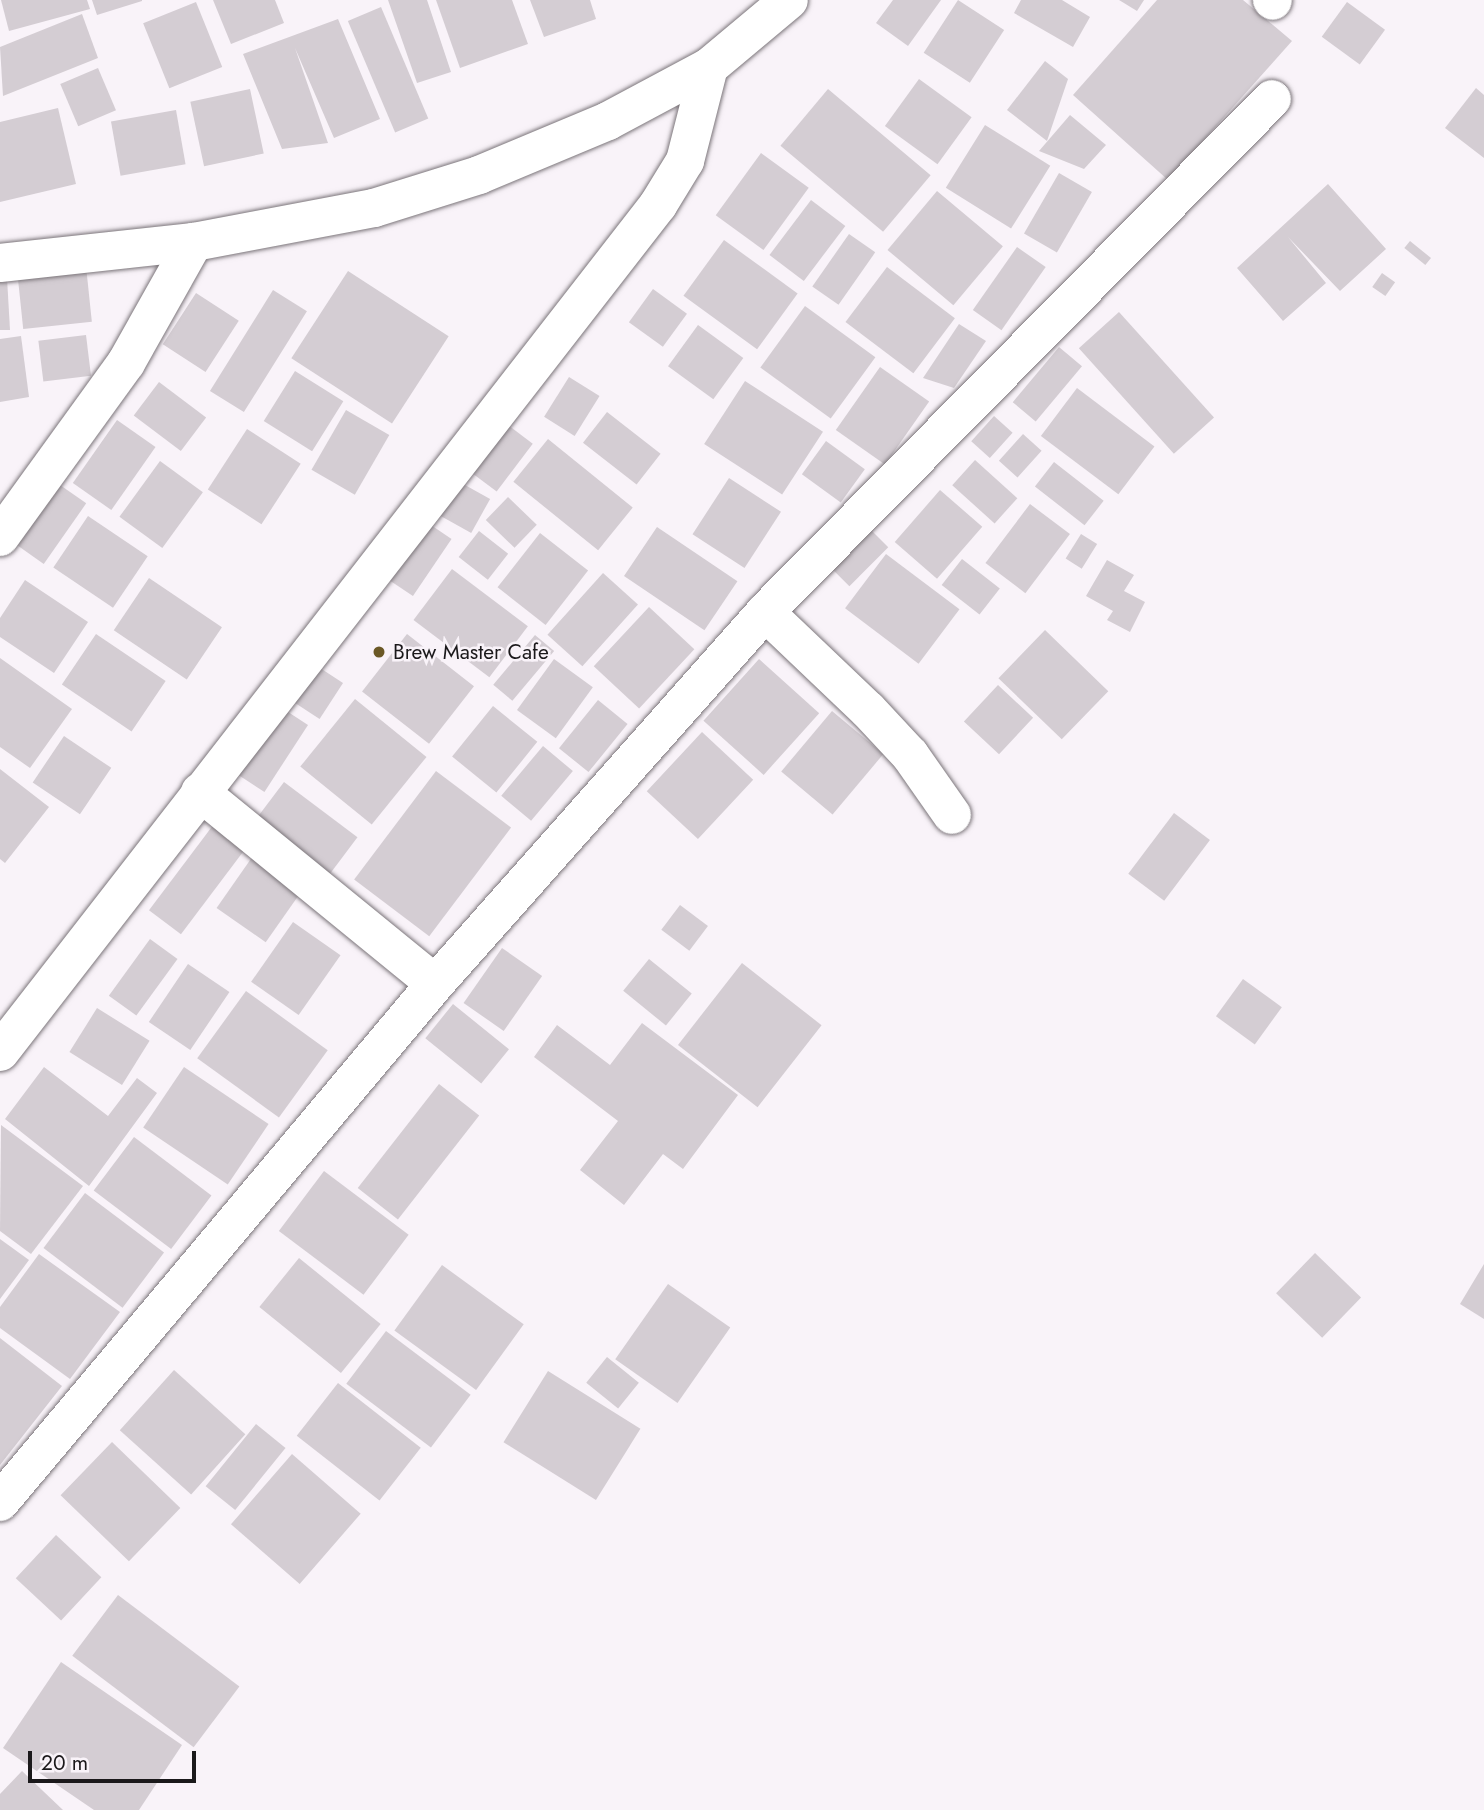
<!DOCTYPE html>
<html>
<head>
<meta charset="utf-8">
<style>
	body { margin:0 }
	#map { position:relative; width:1484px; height:1810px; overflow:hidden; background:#f9f3f9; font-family:Jost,sans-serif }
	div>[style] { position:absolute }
	.building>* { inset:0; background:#d4cdd3; transform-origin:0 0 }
	.roads { filter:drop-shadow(0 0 2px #7b757a) drop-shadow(0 0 2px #7b757a) }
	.minor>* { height:38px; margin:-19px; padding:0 19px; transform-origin:19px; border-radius:19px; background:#fff }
	.dots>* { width:19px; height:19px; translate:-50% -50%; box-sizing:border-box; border:4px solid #f9f3f9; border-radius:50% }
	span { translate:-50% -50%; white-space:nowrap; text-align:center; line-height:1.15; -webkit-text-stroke:5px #f9f3f9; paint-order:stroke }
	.poi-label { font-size:21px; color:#1b191b }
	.left { translate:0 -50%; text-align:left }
	.scale { position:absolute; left:28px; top:1751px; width:168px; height:32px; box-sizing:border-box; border:4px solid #1b191b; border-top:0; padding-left:9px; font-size:21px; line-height:24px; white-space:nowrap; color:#1b191b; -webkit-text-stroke:5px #f9f3f9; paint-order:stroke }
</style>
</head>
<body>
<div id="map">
	<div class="building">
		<i style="clip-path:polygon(1px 0,87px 0,90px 9px,9px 31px)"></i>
		<i style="clip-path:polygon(92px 0,142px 0,142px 1px,97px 15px)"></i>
		<i style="clip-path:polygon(213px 0,275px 0,284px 23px,231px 44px)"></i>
		<i style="clip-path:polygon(388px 0,427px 0,451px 72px,417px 83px)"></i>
		<i style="clip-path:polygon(436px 0,512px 0,528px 44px,460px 68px)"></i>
		<i style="clip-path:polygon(530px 0,590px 0,596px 19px,544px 37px)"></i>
		<i style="clip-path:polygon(893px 0,941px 0,908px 46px,876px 23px)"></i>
		<i style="left:958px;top:0;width:55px;height:63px;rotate:33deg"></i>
		<i style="clip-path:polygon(1021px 0,1062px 0,1090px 17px,1073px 47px,1014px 13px)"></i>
		<i style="clip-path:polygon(1119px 0,1144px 0,1137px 11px)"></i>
		<i style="clip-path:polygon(1157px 0,1243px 0,1292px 41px,1168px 180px,1073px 95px)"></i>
		<i style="left:196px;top:2px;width:70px;height:57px;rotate:68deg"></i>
		<i style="left:1347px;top:2px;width:47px;height:43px;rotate:36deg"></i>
		<i style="left:381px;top:7px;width:121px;height:36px;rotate:67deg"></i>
		<i style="clip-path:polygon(82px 14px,98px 58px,3px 96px,0 47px)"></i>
		<i style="clip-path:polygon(338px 19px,380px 119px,334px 138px,295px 48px,328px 143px,282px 149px,243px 54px)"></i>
		<i style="clip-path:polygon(1045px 61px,1068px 79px,1047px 141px,1007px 110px)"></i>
		<i style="left:98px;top:68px;width:46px;height:41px;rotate:67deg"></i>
		<i style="left:919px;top:79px;width:65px;height:58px;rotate:36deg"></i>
		<i style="clip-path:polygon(1476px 88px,1484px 95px,1484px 158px,1445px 128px)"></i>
		<i style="left:250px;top:89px;width:66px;height:61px;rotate:78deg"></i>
		<i style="left:828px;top:89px;width:134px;height:74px;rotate:40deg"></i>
		<i style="clip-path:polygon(58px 108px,76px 184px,0 202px,0 122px)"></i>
		<i style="left:176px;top:110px;width:55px;height:66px;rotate:80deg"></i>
		<i style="clip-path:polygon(1070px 115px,1106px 145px,1084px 169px,1039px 151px)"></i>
		<i style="left:985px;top:125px;width:77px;height:74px;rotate:32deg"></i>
		<i style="left:761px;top:153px;width:59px;height:77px;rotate:36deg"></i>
		<i style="left:1059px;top:173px;width:38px;height:70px;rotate:30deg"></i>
		<i style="clip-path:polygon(1328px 184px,1386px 249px,1340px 291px,1288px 237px,1326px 283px,1283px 321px,1237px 268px)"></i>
		<i style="left:937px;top:191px;width:86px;height:77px;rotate:40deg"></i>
		<i style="left:811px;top:200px;width:43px;height:69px;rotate:37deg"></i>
		<i style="left:849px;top:234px;width:32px;height:64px;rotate:35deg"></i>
		<i style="left:724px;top:240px;width:91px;height:69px;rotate:36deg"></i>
		<i style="left:1410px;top:241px;width:27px;height:9px;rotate:39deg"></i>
		<i style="left:1017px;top:247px;width:35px;height:77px;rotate:35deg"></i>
		<i style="left:86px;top:266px;width:56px;height:69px;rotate:84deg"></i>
		<i style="left:887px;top:267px;width:85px;height:69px;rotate:37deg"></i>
		<i style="left:348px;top:271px;width:120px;height:104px;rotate:33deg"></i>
		<i style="left:1382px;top:273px;width:16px;height:17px;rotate:35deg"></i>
		<i style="clip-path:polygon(7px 278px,10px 330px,0 330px,0 279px)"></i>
		<i style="left:653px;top:289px;width:42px;height:41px;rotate:36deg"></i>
		<i style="left:273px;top:290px;width:40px;height:119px;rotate:32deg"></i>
		<i style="left:196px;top:293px;width:51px;height:61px;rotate:33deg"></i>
		<i style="left:805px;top:306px;width:87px;height:76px;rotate:36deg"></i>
		<i style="left:1119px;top:312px;width:142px;height:54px;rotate:48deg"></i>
		<i style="clip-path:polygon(959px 324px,986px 341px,954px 388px,923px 378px)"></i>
		<i style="left:698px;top:325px;width:56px;height:51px;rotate:36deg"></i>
		<i style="left:86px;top:335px;width:41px;height:48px;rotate:83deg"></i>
		<i style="clip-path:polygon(21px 336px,29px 397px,0 402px,0 339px)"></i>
		<i style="left:1059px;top:347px;width:30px;height:72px;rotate:40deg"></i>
		<i style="left:880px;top:367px;width:60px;height:77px;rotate:35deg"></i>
		<i style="left:295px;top:371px;width:57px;height:59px;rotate:32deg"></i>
		<i style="left:569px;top:377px;width:36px;height:47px;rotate:32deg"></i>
		<i style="left:745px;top:381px;width:93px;height:75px;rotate:33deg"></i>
		<i style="left:159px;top:382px;width:59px;height:42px;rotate:37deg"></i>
		<i style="left:1077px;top:388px;width:97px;height:60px;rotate:37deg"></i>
		<i style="left:346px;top:410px;width:50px;height:69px;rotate:30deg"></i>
		<i style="left:607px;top:412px;width:68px;height:39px;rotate:38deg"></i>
		<i style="left:994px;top:416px;width:25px;height:34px;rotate:42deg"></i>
		<i style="left:117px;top:420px;width:47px;height:77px;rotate:35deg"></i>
		<i style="left:504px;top:422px;width:36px;height:60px;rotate:37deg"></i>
		<i style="left:247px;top:429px;width:64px;height:72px;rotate:33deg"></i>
		<i style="left:1023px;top:434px;width:25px;height:36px;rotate:42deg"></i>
		<i style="left:548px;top:439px;width:109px;height:55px;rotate:39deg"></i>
		<i style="left:826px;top:441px;width:48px;height:41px;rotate:36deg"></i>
		<i style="left:975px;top:460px;width:57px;height:34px;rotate:42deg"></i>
		<i style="left:160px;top:461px;width:53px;height:69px;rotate:36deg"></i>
		<i style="left:1054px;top:462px;width:63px;height:31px;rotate:38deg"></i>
		<i style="left:729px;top:478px;width:62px;height:67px;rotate:33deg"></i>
		<i style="left:456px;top:480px;width:39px;height:39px;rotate:29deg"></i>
		<i style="left:60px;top:485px;width:32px;height:74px;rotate:35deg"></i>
		<i style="left:940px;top:490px;width:56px;height:69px;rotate:41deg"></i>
		<i style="left:508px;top:497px;width:40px;height:32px;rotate:44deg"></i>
		<i style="left:1030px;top:504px;width:50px;height:74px;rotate:37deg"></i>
		<i style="left:88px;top:516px;width:72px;height:62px;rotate:34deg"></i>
		<i style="left:425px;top:521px;width:32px;height:69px;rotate:34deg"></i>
		<i style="left:657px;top:527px;width:97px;height:59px;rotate:34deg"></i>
		<i style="left:479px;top:531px;width:37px;height:33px;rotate:38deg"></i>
		<i style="left:872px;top:531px;width:23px;height:55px;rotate:45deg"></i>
		<i style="left:540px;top:533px;width:61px;height:69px;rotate:38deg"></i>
		<i style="left:1081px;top:534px;width:19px;height:29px;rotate:32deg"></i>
		<i style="left:886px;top:554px;width:92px;height:68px;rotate:37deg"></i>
		<i style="left:962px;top:559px;width:48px;height:33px;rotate:38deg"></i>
		<i style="clip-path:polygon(1107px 560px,1134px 575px,1124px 591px,1145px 602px,1130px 632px,1107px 620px,1113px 611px,1086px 596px)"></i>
		<i style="left:452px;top:569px;width:95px;height:64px;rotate:37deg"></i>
		<i style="left:603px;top:573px;width:47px;height:83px;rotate:42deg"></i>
		<i style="left:149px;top:578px;width:88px;height:63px;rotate:34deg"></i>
		<i style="clip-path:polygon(25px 580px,88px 622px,54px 673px,0 637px,0 618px)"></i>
		<i style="left:649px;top:607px;width:62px;height:81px;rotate:43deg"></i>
		<i style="left:1045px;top:630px;width:88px;height:67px;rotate:44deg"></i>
		<i style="left:96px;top:634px;width:84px;height:61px;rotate:34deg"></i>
		<i style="left:407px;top:634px;width:85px;height:73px;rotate:38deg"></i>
		<i style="left:535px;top:635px;width:25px;height:65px;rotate:40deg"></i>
		<i style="clip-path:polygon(0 658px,72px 709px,30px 768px,0 747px)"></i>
		<i style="left:554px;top:659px;width:48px;height:63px;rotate:36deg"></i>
		<i style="left:759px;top:659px;width:81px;height:83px;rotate:42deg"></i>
		<i style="left:317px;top:666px;width:31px;height:43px;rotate:33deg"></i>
		<i style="left:998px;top:685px;width:48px;height:50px;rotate:43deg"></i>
		<i style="left:355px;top:699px;width:92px;height:87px;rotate:39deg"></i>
		<i style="left:598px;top:700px;width:38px;height:62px;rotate:39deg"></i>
		<i style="left:493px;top:706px;width:57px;height:65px;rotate:39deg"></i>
		<i style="left:282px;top:708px;width:31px;height:80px;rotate:33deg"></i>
		<i style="left:832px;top:711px;width:67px;height:79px;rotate:40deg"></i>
		<i style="left:702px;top:732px;width:70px;height:81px;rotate:43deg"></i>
		<i style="left:64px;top:736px;width:57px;height:56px;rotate:34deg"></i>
		<i style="left:543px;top:746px;width:39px;height:65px;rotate:40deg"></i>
		<i style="clip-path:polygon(0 769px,49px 807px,5px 863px,0 859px)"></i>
		<i style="left:436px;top:771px;width:94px;height:136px;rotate:37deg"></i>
		<i style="left:284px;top:782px;width:92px;height:50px;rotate:37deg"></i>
		<i style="left:1174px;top:813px;width:45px;height:76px;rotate:37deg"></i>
		<i style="left:217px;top:820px;width:40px;height:113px;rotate:37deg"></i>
		<i style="left:255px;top:853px;width:60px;height:67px;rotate:35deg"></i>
		<i style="left:680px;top:905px;width:35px;height:31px;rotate:37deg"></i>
		<i style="left:293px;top:922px;width:58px;height:73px;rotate:35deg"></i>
		<i style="left:150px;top:939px;width:34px;height:70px;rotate:36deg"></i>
		<i style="left:502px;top:948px;width:49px;height:67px;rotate:35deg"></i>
		<i style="left:649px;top:959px;width:55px;height:41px;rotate:39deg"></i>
		<i style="left:742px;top:963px;width:101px;height:104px;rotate:38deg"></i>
		<i style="left:188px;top:964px;width:50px;height:70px;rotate:34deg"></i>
		<i style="left:1243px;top:979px;width:48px;height:46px;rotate:36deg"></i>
		<i style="left:246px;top:991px;width:101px;height:83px;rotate:36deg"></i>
		<i style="left:453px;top:1004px;width:72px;height:44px;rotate:39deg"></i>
		<i style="left:97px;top:1008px;width:62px;height:52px;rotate:32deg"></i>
		<i style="clip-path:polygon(642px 1023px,738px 1095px,683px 1169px,663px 1154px,624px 1205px,580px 1170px,618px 1121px,534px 1057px,557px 1025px,610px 1065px)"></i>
		<i style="clip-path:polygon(44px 1067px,108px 1116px,137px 1078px,157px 1093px,89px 1186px,5px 1119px)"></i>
		<i style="left:184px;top:1067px;width:102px;height:73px;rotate:34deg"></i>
		<i style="left:439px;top:1084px;width:51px;height:132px;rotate:38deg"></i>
		<i style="clip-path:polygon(1px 1125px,83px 1186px,31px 1254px,0 1231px)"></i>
		<i style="left:134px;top:1137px;width:97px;height:67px;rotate:37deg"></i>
		<i style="left:324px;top:1171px;width:106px;height:75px;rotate:37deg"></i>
		<i style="left:85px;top:1193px;width:99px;height:69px;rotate:37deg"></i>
		<i style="clip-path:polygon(0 1239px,29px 1260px,0 1299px)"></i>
		<i style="left:1315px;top:1253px;width:64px;height:56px;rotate:44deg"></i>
		<i style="clip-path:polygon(39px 1254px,120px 1312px,70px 1379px,0 1328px,0 1307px)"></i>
		<i style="left:299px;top:1258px;width:105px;height:63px;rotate:39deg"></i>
		<i style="clip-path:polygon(1484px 1264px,1484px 1319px,1460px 1304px)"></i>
		<i style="left:442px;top:1265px;width:101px;height:81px;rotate:36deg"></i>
		<i style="left:668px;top:1284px;width:76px;height:92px;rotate:35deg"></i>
		<i style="left:386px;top:1331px;width:106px;height:66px;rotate:37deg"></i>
		<i style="clip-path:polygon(0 1338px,62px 1386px,0 1465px)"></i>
		<i style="left:607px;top:1357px;width:41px;height:33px;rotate:39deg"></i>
		<i style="left:174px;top:1370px;width:96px;height:81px;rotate:42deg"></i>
		<i style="left:548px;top:1371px;width:109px;height:84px;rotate:32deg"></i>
		<i style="left:338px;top:1383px;width:105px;height:67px;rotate:38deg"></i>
		<i style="left:256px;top:1424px;width:38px;height:80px;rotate:39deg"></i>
		<i style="left:112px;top:1442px;width:95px;height:74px;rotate:44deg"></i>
		<i style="left:292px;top:1454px;width:91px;height:93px;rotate:41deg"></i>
		<i style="left:56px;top:1535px;width:62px;height:59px;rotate:43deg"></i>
		<i style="left:118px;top:1595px;width:152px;height:76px;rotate:37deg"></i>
		<i style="clip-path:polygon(61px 1662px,182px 1745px,139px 1810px,94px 1810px,3px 1748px)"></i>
		<i style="clip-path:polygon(22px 1771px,63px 1810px,0 1810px,0 1794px)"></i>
	</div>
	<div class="roads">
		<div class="minor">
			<i style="left:1272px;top:0;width:1px;rotate:45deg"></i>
			<i style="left:0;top:263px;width:195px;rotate:-6.2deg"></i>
			<i style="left:194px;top:242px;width:183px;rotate:-10.7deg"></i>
			<i style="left:374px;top:208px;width:110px;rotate:-17.4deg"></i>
			<i style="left:479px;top:175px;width:140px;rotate:-22.7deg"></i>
			<i style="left:608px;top:121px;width:115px;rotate:-28.1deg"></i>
			<i style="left:709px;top:67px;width:104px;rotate:-39.9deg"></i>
			<i style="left:0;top:537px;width:215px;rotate:-54.1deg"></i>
			<i style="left:126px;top:363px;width:139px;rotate:-60.7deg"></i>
			<i style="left:765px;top:612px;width:142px;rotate:43.6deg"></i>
			<i style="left:868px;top:710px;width:62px;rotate:47deg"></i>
			<i style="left:910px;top:755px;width:73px;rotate:55deg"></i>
			<i style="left:200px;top:792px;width:303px;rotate:39.2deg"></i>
			<i style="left:0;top:1052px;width:1073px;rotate:-52.16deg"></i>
			<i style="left:658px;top:205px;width:52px;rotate:-58.5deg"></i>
			<i style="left:685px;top:161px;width:97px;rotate:-75.7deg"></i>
			<i style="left:0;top:1502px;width:676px;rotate:-49.98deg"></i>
			<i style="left:435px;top:984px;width:497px;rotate:-48.4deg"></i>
			<i style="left:765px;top:612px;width:721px;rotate:-45.34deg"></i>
		</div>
	</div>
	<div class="dots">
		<i style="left:379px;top:652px;background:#6b5826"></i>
	</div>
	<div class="poi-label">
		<span class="left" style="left:393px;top:652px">Brew Master Cafe</span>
	</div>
	<div class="scale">20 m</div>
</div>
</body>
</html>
